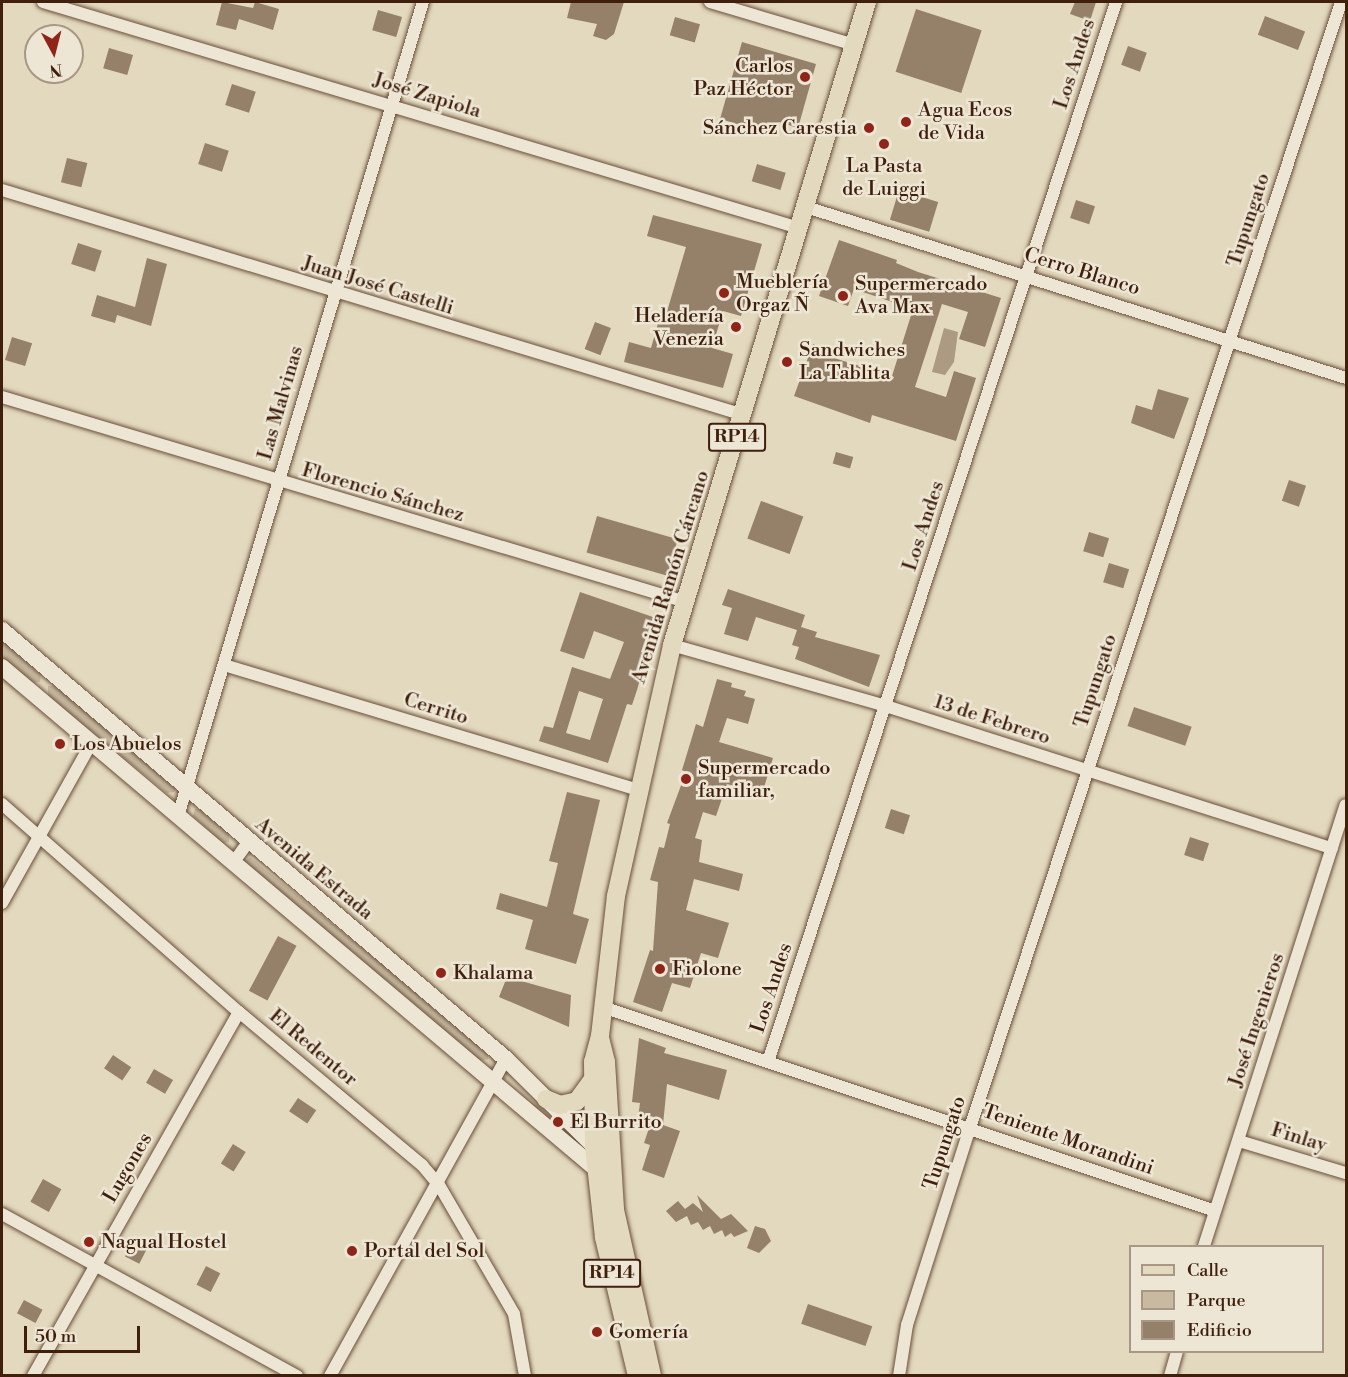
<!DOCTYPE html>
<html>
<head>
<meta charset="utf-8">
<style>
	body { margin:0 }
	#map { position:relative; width:1348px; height:1377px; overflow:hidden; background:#e3d9be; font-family:"Libre Bodoni",serif }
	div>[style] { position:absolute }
	.green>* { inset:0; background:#c7baa0 }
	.water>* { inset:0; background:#ac9a82 }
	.building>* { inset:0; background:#958069; transform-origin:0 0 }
	.roads { filter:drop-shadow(0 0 2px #694e39) drop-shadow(0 0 2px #694e39) }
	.minor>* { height:12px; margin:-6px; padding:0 6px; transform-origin:6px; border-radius:6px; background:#ede6d5 }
	.secondary>* { height:16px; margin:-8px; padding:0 8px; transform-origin:8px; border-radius:8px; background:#ede6d5 }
	.primary>* { height:18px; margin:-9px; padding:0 9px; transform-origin:9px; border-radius:9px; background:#e3d9be }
	.dots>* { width:16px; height:16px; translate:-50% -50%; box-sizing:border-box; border:3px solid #ede6d5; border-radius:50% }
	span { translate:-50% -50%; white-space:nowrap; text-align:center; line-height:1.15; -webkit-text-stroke:5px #ede6d5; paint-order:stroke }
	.shield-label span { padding:2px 4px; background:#ede6d5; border:2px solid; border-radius:4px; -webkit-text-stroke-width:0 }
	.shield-label { font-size:18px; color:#40200d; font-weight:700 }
	.street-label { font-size:20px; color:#40200d }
	.poi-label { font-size:20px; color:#40200d }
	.right { translate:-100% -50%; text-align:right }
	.left { translate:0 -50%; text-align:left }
	.frame { position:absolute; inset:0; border:3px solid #40200d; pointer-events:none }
	.legend { position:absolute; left:1129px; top:1245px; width:195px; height:108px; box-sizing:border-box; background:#ede6d5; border:2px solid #a89785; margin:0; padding:8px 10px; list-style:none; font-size:18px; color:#40200d }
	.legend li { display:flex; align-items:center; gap:12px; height:30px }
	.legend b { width:30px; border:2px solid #a89785 }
	.north { position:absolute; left:24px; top:24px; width:60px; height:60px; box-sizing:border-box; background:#ede6d5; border:2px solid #a89785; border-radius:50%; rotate:173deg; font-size:16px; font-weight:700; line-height:24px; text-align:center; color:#40200d }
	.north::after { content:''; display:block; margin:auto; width:21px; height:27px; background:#8f2418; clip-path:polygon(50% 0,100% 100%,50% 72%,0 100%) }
	.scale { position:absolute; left:24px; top:1326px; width:116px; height:27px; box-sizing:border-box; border:3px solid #40200d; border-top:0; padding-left:8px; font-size:18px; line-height:21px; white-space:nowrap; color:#40200d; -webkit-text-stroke:4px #ede6d5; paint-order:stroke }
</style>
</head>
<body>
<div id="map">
	<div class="green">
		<i style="clip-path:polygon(2px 639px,41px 674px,40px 682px,30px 683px,2px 658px)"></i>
		<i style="clip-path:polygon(48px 686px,57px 686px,176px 788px,174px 792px,167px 793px,48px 696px)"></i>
		<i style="clip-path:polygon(195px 809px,200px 809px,229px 834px,229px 842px,223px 843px,193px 816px)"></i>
		<i style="clip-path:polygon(250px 857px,488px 1050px,488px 1059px,480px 1061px,244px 863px)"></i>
	</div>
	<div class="water">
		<i style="clip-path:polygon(944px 328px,958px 332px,954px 362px,945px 375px,932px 372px)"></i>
	</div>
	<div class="building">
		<i style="clip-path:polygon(222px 2px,253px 8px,255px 2px,279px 9px,273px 30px,239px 19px,236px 30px,216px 25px)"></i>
		<i style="clip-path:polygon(571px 2px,624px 2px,614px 34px,606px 40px,593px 36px,597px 24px,567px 18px)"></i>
		<i style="clip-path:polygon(1075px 2px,1096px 2px,1090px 21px,1070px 14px)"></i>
		<i style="left:916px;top:9px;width:69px;height:66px;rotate:18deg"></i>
		<i style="left:378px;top:10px;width:25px;height:21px;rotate:16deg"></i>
		<i style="left:1265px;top:16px;width:43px;height:20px;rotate:21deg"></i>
		<i style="left:675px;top:17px;width:26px;height:19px;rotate:16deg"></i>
		<i style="clip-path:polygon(742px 42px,816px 64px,798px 128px,779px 122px,775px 135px,720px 119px)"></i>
		<i style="left:1128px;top:46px;width:20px;height:20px;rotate:20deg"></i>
		<i style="left:109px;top:48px;width:25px;height:21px;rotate:16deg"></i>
		<i style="left:232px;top:84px;width:25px;height:22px;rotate:18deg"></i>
		<i style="left:205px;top:143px;width:25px;height:22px;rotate:18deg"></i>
		<i style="left:67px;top:158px;width:21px;height:25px;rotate:14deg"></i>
		<i style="left:757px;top:164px;width:30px;height:18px;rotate:17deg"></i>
		<i style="left:899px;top:190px;width:41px;height:31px;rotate:17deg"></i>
		<i style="left:1076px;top:200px;width:20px;height:19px;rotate:18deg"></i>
		<i style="clip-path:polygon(653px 215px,762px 244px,741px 316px,723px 311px,712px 348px,733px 354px,723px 388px,624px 362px,629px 342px,651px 348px,661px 313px,666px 315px,686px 247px,647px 236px)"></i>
		<i style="clip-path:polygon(839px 240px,897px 260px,896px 263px,918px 272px,1001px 298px,985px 347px,959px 339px,968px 312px,942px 304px,915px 387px,946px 397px,954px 371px,976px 378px,956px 441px,872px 415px,870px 423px,794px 396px,813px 344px,836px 353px,834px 358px,892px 376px,913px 309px,854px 289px,848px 306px,819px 296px)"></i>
		<i style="left:78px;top:243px;width:25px;height:22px;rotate:18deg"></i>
		<i style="clip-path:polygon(147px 258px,167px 264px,151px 326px,117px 315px,115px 323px,91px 316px,97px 295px,135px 307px)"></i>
		<i style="left:595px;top:322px;width:17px;height:29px;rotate:21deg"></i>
		<i style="left:12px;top:337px;width:21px;height:24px;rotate:17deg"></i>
		<i style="clip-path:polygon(1158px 389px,1189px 398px,1174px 439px,1131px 423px,1136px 405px,1152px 410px)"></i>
		<i style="left:836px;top:452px;width:18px;height:12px;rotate:16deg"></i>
		<i style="left:1289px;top:480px;width:18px;height:22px;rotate:19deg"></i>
		<i style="left:761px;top:501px;width:45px;height:40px;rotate:20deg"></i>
		<i style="left:597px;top:516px;width:84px;height:38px;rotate:16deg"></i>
		<i style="left:1089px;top:532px;width:21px;height:20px;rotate:17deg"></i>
		<i style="left:1109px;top:563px;width:21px;height:20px;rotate:17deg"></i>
		<i style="clip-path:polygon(728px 589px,805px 615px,801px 627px,817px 632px,815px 637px,880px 655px,869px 687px,795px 659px,799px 647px,792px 645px,797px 630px,756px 617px,748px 641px,724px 634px,732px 608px,722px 605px)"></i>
		<i style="clip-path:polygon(evenodd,580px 592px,653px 617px,641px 652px,647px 654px,637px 690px,632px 705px,627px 704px,608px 763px,539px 741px,544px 726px,553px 728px,572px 667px,610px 679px,624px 642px,594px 631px,584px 659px,560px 651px,580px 592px,579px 691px,603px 699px,590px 740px,566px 733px,579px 691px)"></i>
		<i style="clip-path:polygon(717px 679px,732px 683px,731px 687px,746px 691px,744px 696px,755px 699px,748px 724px,727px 718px,719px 742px,773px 758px,762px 794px,727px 784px,716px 816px,703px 812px,695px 838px,702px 840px,699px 862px,743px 874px,739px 891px,694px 879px,686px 910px,729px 923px,718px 958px,701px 953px,690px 988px,672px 983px,662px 1012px,633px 1002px,650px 950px,653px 951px,658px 882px,650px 880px,659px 847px,664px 848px,670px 824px,667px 823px,686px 772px,682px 770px,696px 724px,703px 727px)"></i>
		<i style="left:1134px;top:707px;width:61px;height:20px;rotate:19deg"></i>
		<i style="clip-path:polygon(567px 792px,600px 800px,573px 914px,589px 919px,576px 964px,525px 949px,533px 920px,496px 909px,500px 893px,547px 907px,558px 863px,549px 861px)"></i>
		<i style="left:891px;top:809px;width:20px;height:20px;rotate:18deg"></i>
		<i style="left:1190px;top:837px;width:20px;height:19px;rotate:18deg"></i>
		<i style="left:278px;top:936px;width:21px;height:62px;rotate:28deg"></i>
		<i style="clip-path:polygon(507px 977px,571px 995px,569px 1027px,499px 997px)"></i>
		<i style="clip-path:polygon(639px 1038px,666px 1048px,664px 1053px,727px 1070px,719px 1100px,667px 1084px,663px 1125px,680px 1131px,664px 1178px,642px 1170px,650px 1145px,644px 1143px,652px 1119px,638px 1118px,640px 1103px,632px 1102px)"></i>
		<i style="left:113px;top:1055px;width:22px;height:16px;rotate:34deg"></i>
		<i style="left:154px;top:1069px;width:22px;height:16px;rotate:30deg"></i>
		<i style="left:298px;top:1098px;width:22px;height:16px;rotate:34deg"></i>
		<i style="left:233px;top:1144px;width:15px;height:23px;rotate:32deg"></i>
		<i style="left:43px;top:1179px;width:21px;height:26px;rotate:29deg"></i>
		<i style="clip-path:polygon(697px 1195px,721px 1219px,731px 1214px,748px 1231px,734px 1237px,731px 1233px,725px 1237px,722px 1230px,714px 1234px,710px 1226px,703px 1230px,698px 1222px,691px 1225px,687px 1216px,676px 1222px,666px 1211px,678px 1201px,685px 1209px,693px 1203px,703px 1212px)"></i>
		<i style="clip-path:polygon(755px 1226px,765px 1229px,771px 1241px,759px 1253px,747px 1248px)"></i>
		<i style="left:135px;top:1237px;width:16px;height:22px;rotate:27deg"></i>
		<i style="left:206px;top:1266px;width:16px;height:21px;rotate:27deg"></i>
		<i style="left:24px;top:1300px;width:21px;height:15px;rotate:28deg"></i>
		<i style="left:808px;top:1304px;width:68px;height:21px;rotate:19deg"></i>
	</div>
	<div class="roads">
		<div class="minor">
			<i style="left:43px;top:2px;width:789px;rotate:16.64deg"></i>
			<i style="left:710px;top:2px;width:150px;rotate:16.6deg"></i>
			<i style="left:2px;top:190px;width:775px;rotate:16.87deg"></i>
			<i style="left:806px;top:207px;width:566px;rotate:17.57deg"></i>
			<i style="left:2px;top:397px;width:714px;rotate:16.68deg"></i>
			<i style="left:672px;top:645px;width:223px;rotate:15.9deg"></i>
			<i style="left:886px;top:706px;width:468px;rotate:17.7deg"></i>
			<i style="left:224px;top:665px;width:432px;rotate:16.8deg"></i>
			<i style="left:2px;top:804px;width:315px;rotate:41.3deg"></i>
			<i style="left:239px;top:1012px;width:239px;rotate:39.9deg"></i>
			<i style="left:422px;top:1165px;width:26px;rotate:50deg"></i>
			<i style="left:439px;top:1185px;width:149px;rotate:59.8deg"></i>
			<i style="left:514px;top:1314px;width:63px;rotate:79.9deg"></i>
			<i style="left:178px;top:816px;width:850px;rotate:-73.25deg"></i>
			<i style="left:233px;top:863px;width:26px;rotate:-54deg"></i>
			<i style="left:2px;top:903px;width:184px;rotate:-60.8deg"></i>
			<i style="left:602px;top:1007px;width:644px;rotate:18.38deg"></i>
			<i style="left:768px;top:1062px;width:1116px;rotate:-71.82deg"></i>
			<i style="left:1239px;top:1141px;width:112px;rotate:16.7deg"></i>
			<i style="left:2px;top:1214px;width:337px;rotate:28.8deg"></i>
			<i style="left:1204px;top:1246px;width:463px;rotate:-72.2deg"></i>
			<i style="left:33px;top:1376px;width:418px;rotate:-60.5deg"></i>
			<i style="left:330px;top:1376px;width:363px;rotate:-61deg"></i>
			<i style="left:899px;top:1376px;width:52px;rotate:-81.1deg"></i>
			<i style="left:907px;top:1325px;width:207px;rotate:-72.3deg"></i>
			<i style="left:970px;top:1128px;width:1186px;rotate:-71.76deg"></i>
			<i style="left:1170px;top:1376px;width:25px;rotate:-74deg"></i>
		</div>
		<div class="secondary">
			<i style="left:2px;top:630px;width:662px;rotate:40.4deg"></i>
			<i style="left:506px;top:1059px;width:124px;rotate:44.7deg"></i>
			<i style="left:2px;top:667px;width:778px;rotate:40.2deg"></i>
		</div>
		<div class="primary">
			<i style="left:600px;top:1038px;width:25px;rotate:76deg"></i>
			<i style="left:606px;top:1062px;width:148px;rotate:86.5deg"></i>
			<i style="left:615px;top:1210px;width:170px;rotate:77.4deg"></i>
			<i style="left:546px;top:1099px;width:15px;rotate:23deg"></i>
			<i style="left:560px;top:1105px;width:17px;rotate:-13deg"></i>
			<i style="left:577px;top:1101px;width:26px;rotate:-54deg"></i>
			<i style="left:637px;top:1376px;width:143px;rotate:-103.4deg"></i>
			<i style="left:604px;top:1237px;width:92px;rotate:-96.3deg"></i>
			<i style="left:594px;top:1146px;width:84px;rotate:-90.7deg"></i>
			<i style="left:593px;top:1062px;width:27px;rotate:-75deg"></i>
			<i style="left:600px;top:1036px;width:141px;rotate:-83.5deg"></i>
			<i style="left:616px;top:896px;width:257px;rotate:-77.4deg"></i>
			<i style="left:672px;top:645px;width:672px;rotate:-73.13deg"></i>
		</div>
	</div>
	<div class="dots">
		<i style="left:805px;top:77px;background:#8f2418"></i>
		<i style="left:906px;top:122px;background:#8f2418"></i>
		<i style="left:869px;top:128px;background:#8f2418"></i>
		<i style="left:884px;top:144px;background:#8f2418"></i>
		<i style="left:724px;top:293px;background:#8f2418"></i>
		<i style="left:843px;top:296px;background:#8f2418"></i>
		<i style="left:736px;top:327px;background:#8f2418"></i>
		<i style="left:787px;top:362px;background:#8f2418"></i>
		<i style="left:60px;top:744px;background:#8f2418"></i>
		<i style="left:686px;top:779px;background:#8f2418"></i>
		<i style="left:660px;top:969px;background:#8f2418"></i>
		<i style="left:441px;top:973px;background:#8f2418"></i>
		<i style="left:558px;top:1122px;background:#8f2418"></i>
		<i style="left:89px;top:1242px;background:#8f2418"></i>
		<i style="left:352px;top:1251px;background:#8f2418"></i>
		<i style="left:597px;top:1332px;background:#8f2418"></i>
	</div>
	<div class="shield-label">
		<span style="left:737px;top:437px">RP14</span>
		<span style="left:612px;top:1273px">RP14</span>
	</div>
	<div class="street-label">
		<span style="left:1075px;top:64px;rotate:-72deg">Los Andes</span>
		<span style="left:427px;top:96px;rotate:17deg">José Zapiola</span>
		<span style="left:1249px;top:220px;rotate:-72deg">Tupungato</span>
		<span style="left:1082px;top:272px;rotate:17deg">Cerro Blanco</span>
		<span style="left:378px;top:286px;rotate:17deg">Juan José Castelli</span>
		<span style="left:281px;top:403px;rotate:-74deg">Las Malvinas</span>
		<span style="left:383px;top:493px;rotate:16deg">Florencio Sánchez</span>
		<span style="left:924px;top:526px;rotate:-72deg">Los Andes</span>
		<span style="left:671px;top:577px;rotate:-73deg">Avenida Ramón Cárcano</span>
		<span style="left:1096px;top:681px;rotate:-72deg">Tupungato</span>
		<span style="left:436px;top:709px;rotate:17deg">Cerrito</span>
		<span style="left:992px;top:720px;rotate:18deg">13 de Febrero</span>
		<span style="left:314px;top:869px;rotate:40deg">Avenida Estrada</span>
		<span style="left:772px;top:988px;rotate:-72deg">Los Andes</span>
		<span style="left:1257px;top:1020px;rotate:-72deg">José Ingenieros</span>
		<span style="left:313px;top:1048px;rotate:40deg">El Redentor</span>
		<span style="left:1299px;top:1138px;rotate:17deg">Finlay</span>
		<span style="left:1068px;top:1140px;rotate:19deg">Teniente Morandini</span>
		<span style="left:945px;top:1143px;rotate:-72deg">Tupungato</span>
		<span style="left:128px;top:1168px;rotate:-60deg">Lugones</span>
	</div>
	<div class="poi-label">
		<span class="right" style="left:793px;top:78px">Carlos<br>Paz Héctor</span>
		<span class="left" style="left:918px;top:122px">Agua Ecos<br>de Vida</span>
		<span class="right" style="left:857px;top:128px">Sánchez Carestia</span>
		<span style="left:884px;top:178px">La Pasta<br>de Luiggi</span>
		<span class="left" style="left:736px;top:294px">Mueblería<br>Orgaz Ñ</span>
		<span class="left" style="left:855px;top:296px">Supermercado<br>Ava Max</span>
		<span class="right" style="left:724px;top:328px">Heladería<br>Venezia</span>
		<span class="left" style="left:799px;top:362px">Sandwiches<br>La Tablita</span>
		<span class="left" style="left:72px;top:744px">Los Abuelos</span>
		<span class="left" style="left:698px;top:780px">Supermercado<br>familiar,</span>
		<span class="left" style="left:672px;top:969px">Fiolone</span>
		<span class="left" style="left:453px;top:973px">Khalama</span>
		<span class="left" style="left:570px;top:1122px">El Burrito</span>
		<span class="left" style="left:101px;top:1242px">Nagual Hostel</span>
		<span class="left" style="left:364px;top:1251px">Portal del Sol</span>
		<span class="left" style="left:609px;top:1332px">Gomería</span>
	</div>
	<div class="frame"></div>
	<ul class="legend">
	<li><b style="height:8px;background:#e3d9be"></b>Calle</li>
	<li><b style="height:16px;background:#c7baa0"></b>Parque</li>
	<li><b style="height:16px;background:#958069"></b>Edificio</li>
	</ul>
	<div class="north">N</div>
	<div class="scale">50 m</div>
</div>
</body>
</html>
